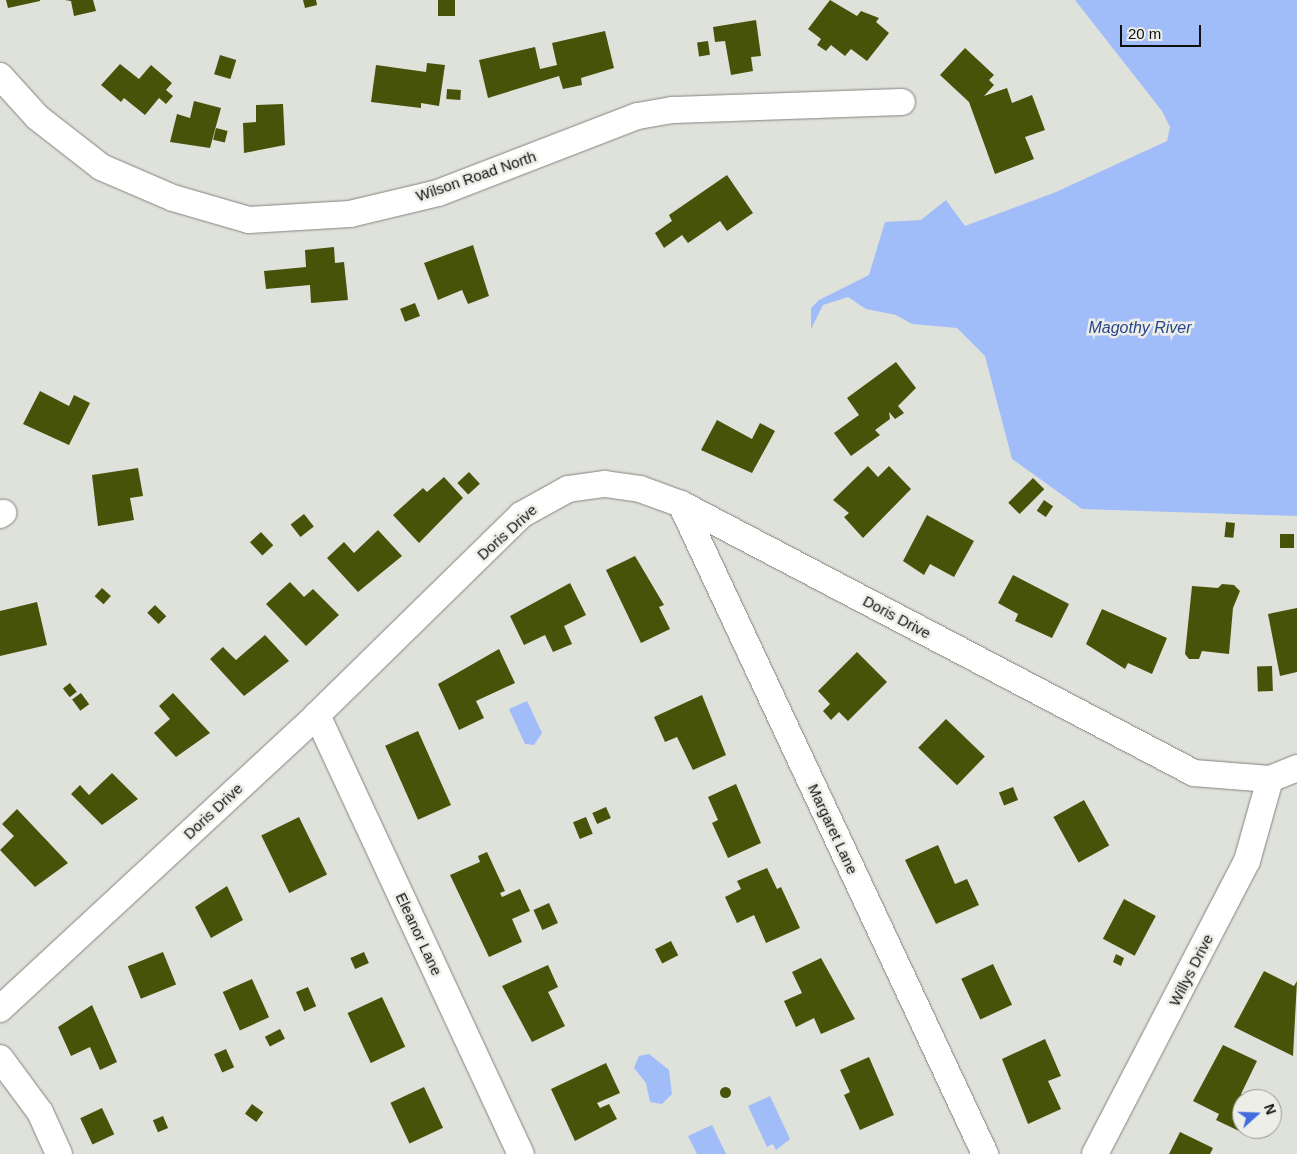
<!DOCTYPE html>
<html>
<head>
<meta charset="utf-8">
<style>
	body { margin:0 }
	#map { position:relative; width:1297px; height:1154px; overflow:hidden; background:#dfe1db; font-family:Helvetica,sans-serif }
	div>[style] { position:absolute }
	.water>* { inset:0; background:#a0bcf9 }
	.building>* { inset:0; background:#475309; transform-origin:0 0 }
	.round { border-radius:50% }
	.roads { filter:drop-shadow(0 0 1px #82847e) drop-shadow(0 0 1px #82847e) }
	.minor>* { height:26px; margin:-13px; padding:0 13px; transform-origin:13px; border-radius:13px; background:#fff }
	span { translate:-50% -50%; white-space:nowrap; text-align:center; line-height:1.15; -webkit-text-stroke:5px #edeee8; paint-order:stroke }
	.street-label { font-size:15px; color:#10110f }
	.water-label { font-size:16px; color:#29458c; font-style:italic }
	.north { position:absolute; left:1232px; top:1089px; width:50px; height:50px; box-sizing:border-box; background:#edeee8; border:1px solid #959691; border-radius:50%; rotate:70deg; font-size:14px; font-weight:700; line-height:20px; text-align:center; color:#10110f }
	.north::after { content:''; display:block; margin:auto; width:18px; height:22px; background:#406cdd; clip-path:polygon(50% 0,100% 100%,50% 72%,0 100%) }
	.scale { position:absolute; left:1120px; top:25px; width:81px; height:22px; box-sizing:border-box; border:2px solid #10110f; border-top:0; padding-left:6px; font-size:15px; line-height:18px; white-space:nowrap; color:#10110f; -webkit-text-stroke:4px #edeee8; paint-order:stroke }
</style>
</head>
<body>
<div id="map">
	<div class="water">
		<i style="clip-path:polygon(1075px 0,1297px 0,1297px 516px,1082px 509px,1012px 459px,985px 356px,957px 328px,912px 324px,896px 315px,866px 309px,848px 297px,823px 305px,811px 329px,811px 308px,819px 300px,869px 275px,885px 222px,921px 220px,946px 200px,965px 226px,1056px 192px,1167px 141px,1170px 127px,1162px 111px)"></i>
		<i style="clip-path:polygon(527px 701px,542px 733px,534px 745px,525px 744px,509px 709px)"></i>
		<i style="clip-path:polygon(649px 1054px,669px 1070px,672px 1094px,662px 1104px,650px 1102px,646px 1083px,634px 1068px,639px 1056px)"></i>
		<i style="clip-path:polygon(770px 1096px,790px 1139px,776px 1150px,773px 1144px,767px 1147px,748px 1106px)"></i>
		<i style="clip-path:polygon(712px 1125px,726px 1154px,697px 1154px,688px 1136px)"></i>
	</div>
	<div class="building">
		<i style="clip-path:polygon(6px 0,40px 0,40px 1px,8px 8px)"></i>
		<i style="clip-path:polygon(65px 0,93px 0,96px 11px,74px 16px,71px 1px)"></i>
		<i style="clip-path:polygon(303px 0,316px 0,317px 5px,305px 8px)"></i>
		<i style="left:438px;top:0;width:17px;height:16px"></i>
		<i style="clip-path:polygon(830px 0,857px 16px,861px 11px,879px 18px,876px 22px,889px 33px,867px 61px,851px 49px,845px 56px,831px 45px,826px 51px,817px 45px,821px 39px,808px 29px)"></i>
		<i style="clip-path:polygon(756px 20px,761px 56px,751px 57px,753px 71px,731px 75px,725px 41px,715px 42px,713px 27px)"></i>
		<i style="clip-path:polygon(605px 31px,614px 68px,581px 78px,582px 85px,563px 89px,559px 76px,488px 98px,479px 60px,535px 47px,540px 69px,557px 65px,552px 43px)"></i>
		<i style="left:708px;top:41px;width:14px;height:11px;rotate:82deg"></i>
		<i style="clip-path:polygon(965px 48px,994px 75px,989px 80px,994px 85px,984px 96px,1007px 88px,1012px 103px,1032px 95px,1045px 130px,1025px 137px,1034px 159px,995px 174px,969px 102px,940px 75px)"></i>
		<i style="left:220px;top:55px;width:17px;height:20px;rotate:17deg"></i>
		<i style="clip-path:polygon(427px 63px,445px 65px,439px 106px,421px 103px,421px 108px,371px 102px,376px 65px,426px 72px)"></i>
		<i style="clip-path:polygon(120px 64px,139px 79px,151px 65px,172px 83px,166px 90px,173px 96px,166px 104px,159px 98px,145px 115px,124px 98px,121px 102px,101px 85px)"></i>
		<i style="left:447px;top:89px;width:14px;height:10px;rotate:4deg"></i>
		<i style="clip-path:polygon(194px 101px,221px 108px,210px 148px,170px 142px,177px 114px,190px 118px)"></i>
		<i style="clip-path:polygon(283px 104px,285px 145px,244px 153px,243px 123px,256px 122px,256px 105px)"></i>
		<i style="left:216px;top:128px;width:12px;height:12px;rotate:14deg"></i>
		<i style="clip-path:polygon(727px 175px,753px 213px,727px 231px,720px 221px,688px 243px,682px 235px,664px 248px,655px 233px,672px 221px,669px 215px)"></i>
		<i style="clip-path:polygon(473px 245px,489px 296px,468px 304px,462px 290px,438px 300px,424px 263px)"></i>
		<i style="clip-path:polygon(334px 247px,335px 263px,344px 262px,348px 300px,311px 303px,310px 285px,266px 289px,264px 271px,306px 267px,305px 250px)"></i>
		<i style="left:415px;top:303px;width:14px;height:16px;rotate:69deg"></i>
		<i style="clip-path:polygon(896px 362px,916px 388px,898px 406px,904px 413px,895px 419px,889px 412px,890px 419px,875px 430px,880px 435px,851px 456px,834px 433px,859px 415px,847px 398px)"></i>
		<i style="clip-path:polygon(40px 391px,69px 406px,74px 395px,90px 403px,69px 445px,23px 424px)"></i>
		<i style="clip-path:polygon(717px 420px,752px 439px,760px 423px,775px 431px,752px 473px,701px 450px)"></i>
		<i style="clip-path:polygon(868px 466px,878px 477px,889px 466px,911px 489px,863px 538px,844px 517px,849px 513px,833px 500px)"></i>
		<i style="clip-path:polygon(138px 468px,143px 496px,130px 498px,134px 520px,98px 526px,92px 475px)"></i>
		<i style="left:469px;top:472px;width:16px;height:16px;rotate:47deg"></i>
		<i style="clip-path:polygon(444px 477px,463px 498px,419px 543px,393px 515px,423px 488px,427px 492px)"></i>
		<i style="left:1033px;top:478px;width:16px;height:35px;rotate:45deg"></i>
		<i style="left:1044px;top:500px;width:11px;height:13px;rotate:34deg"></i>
		<i style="left:304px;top:514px;width:16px;height:17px;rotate:52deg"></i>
		<i style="clip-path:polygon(927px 515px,974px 541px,954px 577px,930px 564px,924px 575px,903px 561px)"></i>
		<i style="left:1226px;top:522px;width:9px;height:15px;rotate:6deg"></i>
		<i style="clip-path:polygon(378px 530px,402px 556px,358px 592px,327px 558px,344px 542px,354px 553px)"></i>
		<i style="left:261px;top:532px;width:18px;height:15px;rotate:47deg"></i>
		<i style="left:1280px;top:534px;width:14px;height:14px"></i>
		<i style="clip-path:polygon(635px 556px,664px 605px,659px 607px,670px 629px,641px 643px,606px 570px)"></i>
		<i style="clip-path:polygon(1013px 575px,1069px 604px,1052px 638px,1015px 621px,1018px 614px,998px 603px)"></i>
		<i style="clip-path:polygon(290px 582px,304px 597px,313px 589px,339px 615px,306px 646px,266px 604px)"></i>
		<i style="clip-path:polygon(570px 583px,586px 615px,564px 626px,572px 644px,553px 652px,545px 635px,524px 645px,510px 616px)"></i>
		<i style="clip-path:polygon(1222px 584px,1234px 585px,1240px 591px,1233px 608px,1229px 654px,1202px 651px,1199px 659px,1189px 659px,1185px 654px,1192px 586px,1218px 588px)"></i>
		<i style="left:102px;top:588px;width:12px;height:11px;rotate:42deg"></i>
		<i style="clip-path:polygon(37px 602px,47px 645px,0 656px,0 611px)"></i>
		<i style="left:155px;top:605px;width:16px;height:11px;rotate:45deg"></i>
		<i style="clip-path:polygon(1297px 608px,1297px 672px,1280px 676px,1268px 614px)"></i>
		<i style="clip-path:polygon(1102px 609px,1167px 638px,1152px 674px,1128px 663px,1125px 669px,1086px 644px)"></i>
		<i style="clip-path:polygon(265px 635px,289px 661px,244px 696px,210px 659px,223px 647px,236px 660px)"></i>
		<i style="clip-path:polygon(499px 649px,515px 683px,476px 701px,484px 718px,459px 730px,438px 684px)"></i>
		<i style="clip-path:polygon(857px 652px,887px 682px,848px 721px,839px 712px,831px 720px,823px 711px,830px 704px,818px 691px)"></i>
		<i style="left:1272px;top:666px;width:25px;height:15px;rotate:88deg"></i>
		<i style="left:70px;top:683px;width:11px;height:9px;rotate:52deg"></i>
		<i style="left:81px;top:693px;width:14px;height:11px;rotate:54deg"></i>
		<i style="clip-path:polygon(173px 693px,210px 733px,176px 757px,154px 733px,170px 719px,159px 706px)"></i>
		<i style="clip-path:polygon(702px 695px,726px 755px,693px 770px,677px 737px,665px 742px,654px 717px)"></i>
		<i style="left:946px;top:719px;width:54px;height:40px;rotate:44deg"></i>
		<i style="left:418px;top:731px;width:81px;height:36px;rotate:66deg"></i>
		<i style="clip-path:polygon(112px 773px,138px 799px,102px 825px,71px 794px,80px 785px,89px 795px)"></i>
		<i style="clip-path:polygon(736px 784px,761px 843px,728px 858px,712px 823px,718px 820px,708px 797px)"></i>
		<i style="left:1013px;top:787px;width:14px;height:15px;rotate:69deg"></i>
		<i style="left:1084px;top:800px;width:52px;height:35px;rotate:61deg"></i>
		<i style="left:606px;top:807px;width:12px;height:15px;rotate:66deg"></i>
		<i style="clip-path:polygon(17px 809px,68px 863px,35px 887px,0 850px,14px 836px,2px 824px)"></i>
		<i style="left:299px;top:817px;width:64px;height:42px;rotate:64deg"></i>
		<i style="left:586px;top:817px;width:18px;height:14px;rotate:68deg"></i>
		<i style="clip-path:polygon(938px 845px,955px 884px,967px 879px,979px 905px,936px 924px,905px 860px)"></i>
		<i style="clip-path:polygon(487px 852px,505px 891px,500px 893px,502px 897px,520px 889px,530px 911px,512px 919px,522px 942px,489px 957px,450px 875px,480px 862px,478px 856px)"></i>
		<i style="clip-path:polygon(767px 868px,777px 889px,781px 887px,800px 928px,766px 943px,754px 915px,737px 923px,725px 897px,741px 889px,737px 881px)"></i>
		<i style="clip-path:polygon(227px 886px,243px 920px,211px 938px,195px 907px)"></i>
		<i style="left:1124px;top:899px;width:36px;height:45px;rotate:28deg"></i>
		<i style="left:549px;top:903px;width:22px;height:17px;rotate:66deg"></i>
		<i style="left:671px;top:941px;width:16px;height:18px;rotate:63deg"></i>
		<i style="left:163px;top:952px;width:35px;height:38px;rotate:68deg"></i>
		<i style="left:364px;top:952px;width:12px;height:15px;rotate:66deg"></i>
		<i style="clip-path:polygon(1116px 954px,1124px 958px,1121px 966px,1113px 962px)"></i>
		<i style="clip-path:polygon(821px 958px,855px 1019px,821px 1034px,814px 1018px,796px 1027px,784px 1001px,802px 993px,792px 972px)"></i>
		<i style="left:993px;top:964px;width:45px;height:35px;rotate:65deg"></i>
		<i style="clip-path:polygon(548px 965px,558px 987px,548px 992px,565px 1026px,532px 1042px,502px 986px)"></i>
		<i style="clip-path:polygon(1264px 971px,1294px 986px,1297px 981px,1293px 1056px,1234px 1027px)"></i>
		<i style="left:252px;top:979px;width:42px;height:32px;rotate:66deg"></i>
		<i style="left:308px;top:987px;width:21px;height:13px;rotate:67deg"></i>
		<i style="left:382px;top:997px;width:55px;height:38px;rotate:65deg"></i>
		<i style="clip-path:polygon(92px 1005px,117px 1062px,100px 1070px,90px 1047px,71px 1056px,58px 1027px)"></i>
		<i style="left:280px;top:1029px;width:11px;height:17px;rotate:63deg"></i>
		<i style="clip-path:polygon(1045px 1039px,1061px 1076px,1048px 1081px,1061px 1109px,1028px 1124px,1002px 1059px)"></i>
		<i style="clip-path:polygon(1223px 1045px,1257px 1061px,1241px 1094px,1251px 1099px,1242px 1099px,1239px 1131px,1216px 1120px,1219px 1114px,1193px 1101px)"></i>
		<i style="left:226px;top:1049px;width:20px;height:13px;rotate:66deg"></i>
		<i style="clip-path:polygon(869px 1057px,894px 1115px,860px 1130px,844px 1095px,850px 1092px,840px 1070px)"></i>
		<i style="clip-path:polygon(606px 1063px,620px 1093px,597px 1103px,600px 1108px,609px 1104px,617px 1119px,575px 1141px,551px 1089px)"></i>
		<i class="round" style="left:719.5px;top:1086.5px;width:11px;height:11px"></i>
		<i style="left:424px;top:1087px;width:45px;height:37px;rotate:65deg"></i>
		<i style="left:252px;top:1104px;width:14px;height:12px;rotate:36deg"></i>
		<i style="left:102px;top:1108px;width:29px;height:24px;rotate:65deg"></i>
		<i style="left:163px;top:1116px;width:13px;height:11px;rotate:67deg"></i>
		<i style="clip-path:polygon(1180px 1132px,1213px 1148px,1210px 1154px,1169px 1154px)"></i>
	</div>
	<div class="roads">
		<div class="minor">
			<i style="left:0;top:76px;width:55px;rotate:47.9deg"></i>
			<i style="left:37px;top:117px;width:81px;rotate:38deg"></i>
			<i style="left:101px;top:167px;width:78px;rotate:23.3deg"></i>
			<i style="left:173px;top:198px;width:79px;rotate:16.1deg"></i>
			<i style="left:249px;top:220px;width:101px;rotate:-3.4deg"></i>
			<i style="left:350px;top:214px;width:90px;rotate:-13.4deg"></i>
			<i style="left:438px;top:193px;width:214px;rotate:-21.1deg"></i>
			<i style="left:638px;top:116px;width:36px;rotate:-10deg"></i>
			<i style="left:673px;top:110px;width:229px;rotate:-2deg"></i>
			<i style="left:681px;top:504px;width:718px;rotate:64.93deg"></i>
			<i style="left:0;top:515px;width:4px;rotate:-34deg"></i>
			<i style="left:317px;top:715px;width:484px;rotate:65.1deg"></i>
			<i style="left:0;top:1009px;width:432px;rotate:-42.8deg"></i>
			<i style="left:317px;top:715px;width:286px;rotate:-44.4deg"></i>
			<i style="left:521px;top:515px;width:54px;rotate:-29deg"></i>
			<i style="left:568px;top:489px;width:37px;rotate:-8deg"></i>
			<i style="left:605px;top:484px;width:35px;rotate:8deg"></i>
			<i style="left:640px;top:489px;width:44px;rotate:20.1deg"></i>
			<i style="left:681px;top:504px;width:579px;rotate:27.67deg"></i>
			<i style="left:1194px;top:773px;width:76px;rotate:4.5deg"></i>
			<i style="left:1270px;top:779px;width:29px;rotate:-22deg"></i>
			<i style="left:0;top:1058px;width:67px;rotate:53.5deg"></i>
			<i style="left:40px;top:1112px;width:46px;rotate:65.7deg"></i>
			<i style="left:1095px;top:1154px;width:330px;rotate:-62.6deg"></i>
			<i style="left:1247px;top:861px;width:85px;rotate:-74.3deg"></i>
		</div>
	</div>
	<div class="street-label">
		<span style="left:476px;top:176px;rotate:-19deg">Wilson Road North</span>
		<span style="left:507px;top:532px;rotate:-42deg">Doris Drive</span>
		<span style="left:897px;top:617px;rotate:28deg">Doris Drive</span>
		<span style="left:213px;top:811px;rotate:-43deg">Doris Drive</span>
		<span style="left:833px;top:829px;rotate:65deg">Margaret Lane</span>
		<span style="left:419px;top:934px;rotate:65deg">Eleanor Lane</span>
		<span style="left:1191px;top:970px;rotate:-63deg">Willys Drive</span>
	</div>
	<div class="water-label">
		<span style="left:1140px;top:328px">Magothy River</span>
	</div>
	<div class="north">N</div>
	<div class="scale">20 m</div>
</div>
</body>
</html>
